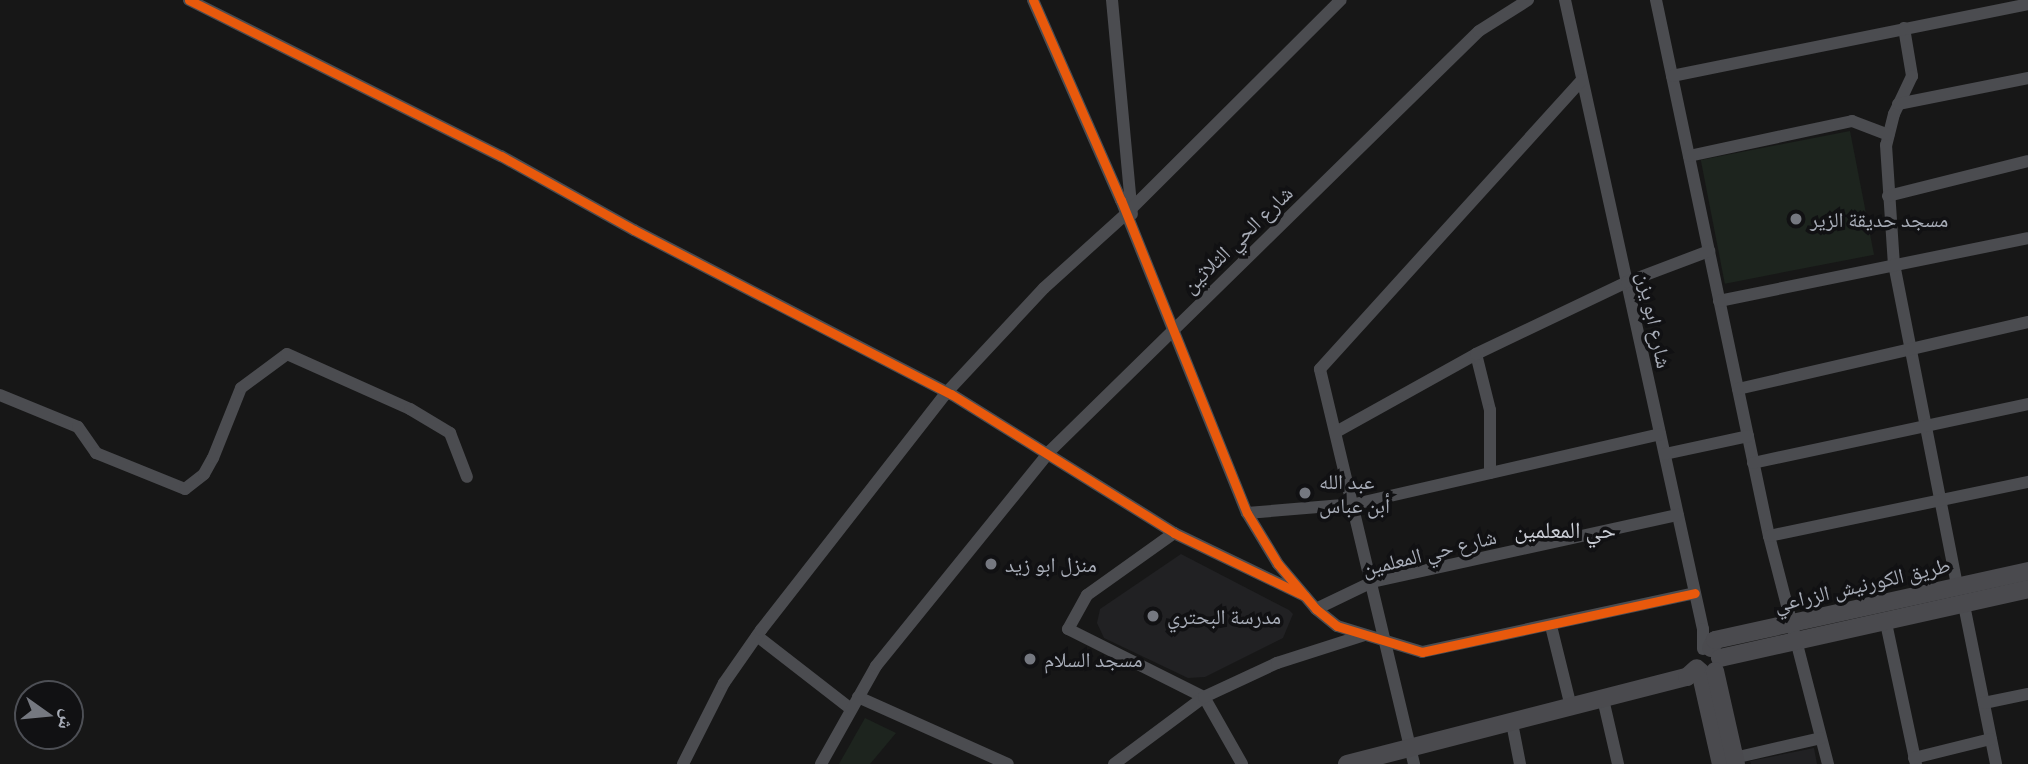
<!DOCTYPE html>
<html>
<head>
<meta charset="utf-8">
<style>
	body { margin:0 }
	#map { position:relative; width:2028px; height:764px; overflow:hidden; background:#171717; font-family:"Titillium Web","Noto Naskh Arabic",sans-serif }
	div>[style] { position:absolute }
	.built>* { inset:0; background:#212123 }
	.green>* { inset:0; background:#1d241e; transform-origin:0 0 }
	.street>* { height:12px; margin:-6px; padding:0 6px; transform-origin:6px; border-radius:6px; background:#4b4c50 }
	.secondary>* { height:18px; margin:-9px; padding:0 9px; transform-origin:9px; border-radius:9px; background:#4a4a4e }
	.cycleway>* { height:9px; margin:-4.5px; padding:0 4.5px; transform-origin:4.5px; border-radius:4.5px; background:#e8590c }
	.dots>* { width:19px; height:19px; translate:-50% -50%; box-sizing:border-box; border:4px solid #111113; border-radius:50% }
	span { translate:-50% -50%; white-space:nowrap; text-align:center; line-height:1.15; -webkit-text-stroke:7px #111113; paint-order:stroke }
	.poi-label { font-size:21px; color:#a8adb8 }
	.left { translate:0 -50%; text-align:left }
	.street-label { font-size:21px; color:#a8adb8 }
	.neighbourhood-label { font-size:23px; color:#c9ccd4 }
	.north { position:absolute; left:14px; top:680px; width:70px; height:70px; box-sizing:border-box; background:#111113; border:2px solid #4d4f55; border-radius:50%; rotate:105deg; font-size:19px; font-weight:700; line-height:28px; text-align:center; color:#a8adb8 }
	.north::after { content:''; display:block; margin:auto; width:24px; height:32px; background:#757880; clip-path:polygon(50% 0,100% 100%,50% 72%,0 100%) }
</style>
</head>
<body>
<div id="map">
	<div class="built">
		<i style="clip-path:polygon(1181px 554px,1289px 610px,1293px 614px,1283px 638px,1205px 677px,1188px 678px,1104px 638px,1097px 623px,1100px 609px)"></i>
		<i style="clip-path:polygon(1814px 748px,1817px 764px,1751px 764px,1750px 761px)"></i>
	</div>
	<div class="green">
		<i style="left:1850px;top:131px;width:126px;height:152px;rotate:79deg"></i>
		<i style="clip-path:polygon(865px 718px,896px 733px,870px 764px,839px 764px)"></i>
	</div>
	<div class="street">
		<i style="left:189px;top:0;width:349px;rotate:26.6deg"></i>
		<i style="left:501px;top:156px;width:152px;rotate:29.1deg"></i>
		<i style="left:634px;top:230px;width:357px;rotate:27.4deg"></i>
		<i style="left:951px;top:394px;width:263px;rotate:31.9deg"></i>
		<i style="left:1174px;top:533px;width:145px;rotate:25.7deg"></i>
		<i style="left:1033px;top:0;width:219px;rotate:66.3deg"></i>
		<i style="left:1121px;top:200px;width:337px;rotate:68.1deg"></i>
		<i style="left:1247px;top:513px;width:60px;rotate:58.7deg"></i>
		<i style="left:1278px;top:564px;width:59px;rotate:49.8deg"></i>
		<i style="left:1316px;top:609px;width:27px;rotate:39deg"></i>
		<i style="left:1337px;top:626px;width:89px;rotate:17deg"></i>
		<i style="left:1422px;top:652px;width:279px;rotate:-12.2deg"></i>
		<i style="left:1112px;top:0;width:215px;rotate:84.7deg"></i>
		<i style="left:1565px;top:0;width:644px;rotate:77.63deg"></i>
		<i style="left:1703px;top:629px;width:20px;rotate:90deg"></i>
		<i style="left:1656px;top:0;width:548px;rotate:78.1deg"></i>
		<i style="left:1769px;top:536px;width:236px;rotate:75.5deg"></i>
		<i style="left:1904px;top:28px;width:49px;rotate:80.5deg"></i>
		<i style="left:1912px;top:76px;width:42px;rotate:115.3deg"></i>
		<i style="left:1894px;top:114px;width:32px;rotate:104deg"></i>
		<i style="left:1886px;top:145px;width:119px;rotate:86.2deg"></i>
		<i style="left:1894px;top:264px;width:327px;rotate:78.9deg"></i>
		<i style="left:1672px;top:76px;width:363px;rotate:-11.4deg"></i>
		<i style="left:1898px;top:104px;width:133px;rotate:-11.3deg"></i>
		<i style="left:1689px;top:156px;width:167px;rotate:-12.1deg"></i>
		<i style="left:1852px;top:121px;width:39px;rotate:21deg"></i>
		<i style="left:1888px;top:196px;width:144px;rotate:-14deg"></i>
		<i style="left:1719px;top:301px;width:315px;rotate:-11.5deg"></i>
		<i style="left:1476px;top:354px;width:58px;rotate:76deg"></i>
		<i style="left:1490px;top:410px;width:63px;rotate:90deg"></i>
		<i style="left:1738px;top:389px;width:298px;rotate:-13deg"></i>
		<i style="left:0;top:395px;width:84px;rotate:22.3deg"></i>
		<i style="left:78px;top:427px;width:32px;rotate:55deg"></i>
		<i style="left:96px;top:453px;width:96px;rotate:22deg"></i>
		<i style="left:185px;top:489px;width:24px;rotate:-38deg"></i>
		<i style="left:204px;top:474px;width:18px;rotate:-61deg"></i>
		<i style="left:213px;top:458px;width:75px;rotate:-68.2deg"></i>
		<i style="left:241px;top:388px;width:57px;rotate:-36.5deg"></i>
		<i style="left:287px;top:354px;width:135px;rotate:24.1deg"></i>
		<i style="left:410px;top:409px;width:47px;rotate:31deg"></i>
		<i style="left:450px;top:433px;width:47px;rotate:68.9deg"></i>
		<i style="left:1336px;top:432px;width:160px;rotate:-29.1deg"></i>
		<i style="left:1476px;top:354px;width:167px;rotate:-25.5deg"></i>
		<i style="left:1627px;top:282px;width:88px;rotate:-20.7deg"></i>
		<i style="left:1665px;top:454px;width:85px;rotate:-12.2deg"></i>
		<i style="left:1753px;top:463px;width:281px;rotate:-12.1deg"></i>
		<i style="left:1247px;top:513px;width:108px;rotate:-4.8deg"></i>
		<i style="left:1355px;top:504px;width:313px;rotate:-12.9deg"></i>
		<i style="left:1174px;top:533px;width:107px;rotate:144.5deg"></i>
		<i style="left:1087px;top:595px;width:39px;rotate:119deg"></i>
		<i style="left:1068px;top:629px;width:152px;rotate:26.6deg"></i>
		<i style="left:1204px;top:697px;width:77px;rotate:60.4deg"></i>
		<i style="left:1769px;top:536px;width:265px;rotate:-11.8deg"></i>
		<i style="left:1964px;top:605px;width:162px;rotate:78.6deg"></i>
		<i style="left:1316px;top:609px;width:62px;rotate:-25.7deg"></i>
		<i style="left:1372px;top:582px;width:313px;rotate:-12.4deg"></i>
		<i style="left:1886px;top:623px;width:144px;rotate:78deg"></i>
		<i style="left:1551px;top:626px;width:83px;rotate:76.1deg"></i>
		<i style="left:757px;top:636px;width:119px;rotate:37.8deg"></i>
		<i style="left:858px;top:697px;width:164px;rotate:24.1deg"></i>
		<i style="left:1603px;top:699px;width:67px;rotate:77deg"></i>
		<i style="left:1984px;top:703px;width:45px;rotate:-11.6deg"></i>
		<i style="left:1512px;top:723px;width:42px;rotate:79deg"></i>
		<i style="left:1734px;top:758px;width:89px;rotate:-12.9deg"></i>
		<i style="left:1914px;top:758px;width:79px;rotate:-13.9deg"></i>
		<i style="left:683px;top:764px;width:91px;rotate:-63.2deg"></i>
		<i style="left:724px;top:683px;width:65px;rotate:-55.1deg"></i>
		<i style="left:761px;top:630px;width:302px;rotate:-52deg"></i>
		<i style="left:947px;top:392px;width:142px;rotate:-47deg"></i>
		<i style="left:1044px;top:288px;width:110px;rotate:-42.1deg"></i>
		<i style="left:1126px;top:214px;width:303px;rotate:-44.9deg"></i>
		<i style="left:821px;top:764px;width:112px;rotate:-60.7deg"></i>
		<i style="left:876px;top:666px;width:277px;rotate:-51deg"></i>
		<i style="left:1050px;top:451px;width:600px;rotate:-44.39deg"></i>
		<i style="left:1479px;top:31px;width:58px;rotate:-32.3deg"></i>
		<i style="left:1114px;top:764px;width:112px;rotate:-36.7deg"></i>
		<i style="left:1204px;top:697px;width:81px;rotate:-25deg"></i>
		<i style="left:1277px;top:663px;width:91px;rotate:-17.8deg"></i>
		<i style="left:1414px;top:764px;width:406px;rotate:-103.4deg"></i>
		<i style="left:1320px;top:369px;width:390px;rotate:-47.8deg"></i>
	</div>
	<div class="secondary">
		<i style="left:1711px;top:648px;width:9px;rotate:-63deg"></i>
		<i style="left:1715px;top:640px;width:321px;rotate:-12.4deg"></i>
		<i style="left:1720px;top:658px;width:316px;rotate:-12.6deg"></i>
		<i style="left:1700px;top:671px;width:95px;rotate:77.3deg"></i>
		<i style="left:1715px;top:671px;width:95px;rotate:77.3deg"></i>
		<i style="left:1347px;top:764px;width:351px;rotate:-14.4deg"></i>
		<i style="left:1687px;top:677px;width:13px;rotate:-42deg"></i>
	</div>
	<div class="cycleway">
		<i style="left:189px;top:0;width:349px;rotate:26.6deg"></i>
		<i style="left:501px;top:156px;width:152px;rotate:29.1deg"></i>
		<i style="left:634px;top:230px;width:357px;rotate:27.4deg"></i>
		<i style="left:951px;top:394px;width:263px;rotate:31.9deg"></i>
		<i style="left:1174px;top:533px;width:145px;rotate:25.7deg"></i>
		<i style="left:1033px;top:0;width:219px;rotate:66.3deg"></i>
		<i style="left:1121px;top:200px;width:337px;rotate:68.1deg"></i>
		<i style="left:1247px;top:513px;width:60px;rotate:58.7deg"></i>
		<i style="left:1278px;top:564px;width:59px;rotate:49.8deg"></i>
		<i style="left:1316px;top:609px;width:27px;rotate:39deg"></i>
		<i style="left:1337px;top:626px;width:89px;rotate:17deg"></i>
		<i style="left:1422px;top:652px;width:279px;rotate:-12.2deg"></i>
	</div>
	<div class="dots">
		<i style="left:1796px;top:219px;background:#757880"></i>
		<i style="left:1305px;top:493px;background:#757880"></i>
		<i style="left:991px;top:564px;background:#757880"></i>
		<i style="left:1153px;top:616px;background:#757880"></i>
		<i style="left:1030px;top:659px;background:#757880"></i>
	</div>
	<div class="poi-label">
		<span class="left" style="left:1810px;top:219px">مسجد حديقة الزير</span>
		<span class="left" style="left:1319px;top:493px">عبد الله<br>أبن عباس</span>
		<span class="left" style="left:1005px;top:564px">منزل ابو زيد</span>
		<span class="left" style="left:1167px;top:616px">مدرسة البحتري</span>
		<span class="left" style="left:1044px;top:659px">مسجد السلام</span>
	</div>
	<div class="street-label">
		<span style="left:1237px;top:239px;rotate:-44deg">شارع الحي الثلاثين</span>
		<span style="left:1655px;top:320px;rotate:78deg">شارع ابو يزن</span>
		<span style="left:1429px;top:552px;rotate:-14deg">شارع حي المعلمين</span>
		<span style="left:1862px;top:584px;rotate:-13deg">طريق الكورنيش الزراعي</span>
	</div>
	<div class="neighbourhood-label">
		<span style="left:1565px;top:530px">حي المعلمين</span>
	</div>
	<div class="north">ش</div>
</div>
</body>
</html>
